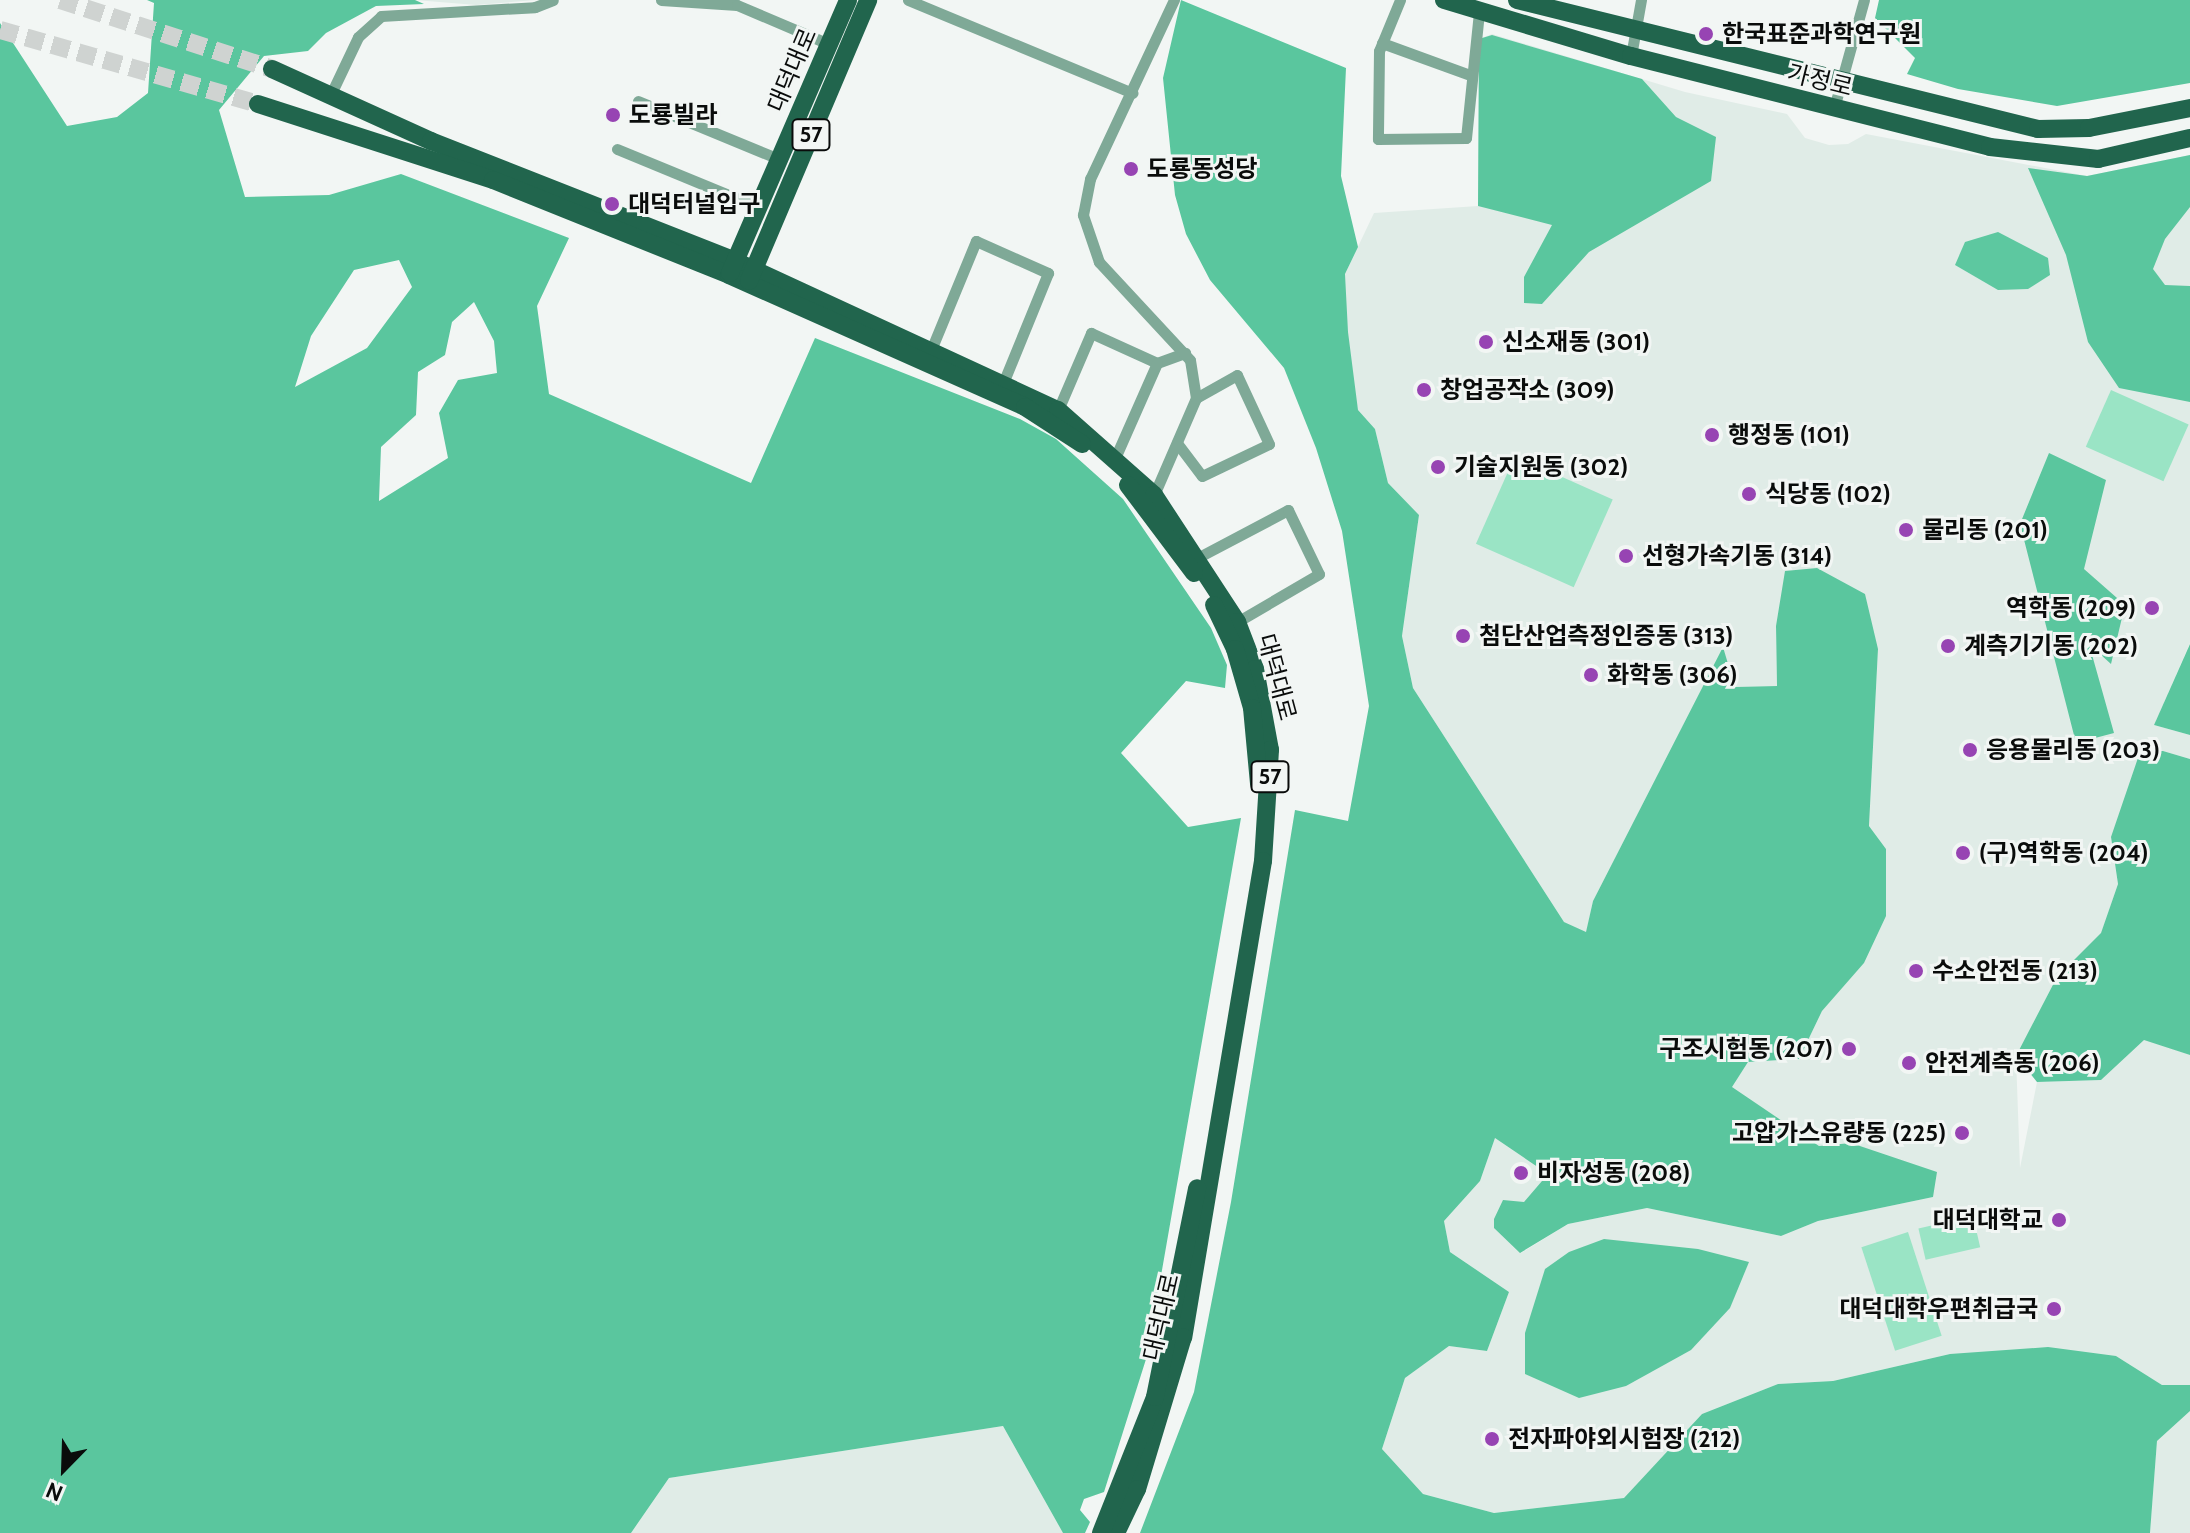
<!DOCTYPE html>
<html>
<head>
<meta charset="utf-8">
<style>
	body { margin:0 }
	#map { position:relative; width:2190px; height:1533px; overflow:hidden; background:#f2f6f4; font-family:Cabin,"Noto Sans KR",sans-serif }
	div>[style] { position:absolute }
	.built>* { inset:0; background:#e0ece7 }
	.green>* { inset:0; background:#9ae4c5; transform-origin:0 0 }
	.forest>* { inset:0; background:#5ac69e }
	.water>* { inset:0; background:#5dc8a0 }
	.primary-tunnel>* { height:18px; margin-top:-9px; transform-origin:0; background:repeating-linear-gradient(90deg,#cfd3d1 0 18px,transparent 0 27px) }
	.street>* { height:11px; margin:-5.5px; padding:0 5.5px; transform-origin:5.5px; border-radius:5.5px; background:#7fa997 }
	.primary>* { height:18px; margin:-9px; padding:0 9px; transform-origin:9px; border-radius:9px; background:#21654d }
	.dots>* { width:22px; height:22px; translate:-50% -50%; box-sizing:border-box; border:4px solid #f2f6f4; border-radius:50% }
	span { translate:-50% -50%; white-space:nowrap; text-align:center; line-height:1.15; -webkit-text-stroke:6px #f2f6f4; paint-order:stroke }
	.shield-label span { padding:2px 6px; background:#f2f6f4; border:2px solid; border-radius:6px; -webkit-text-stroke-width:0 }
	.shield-label { font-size:22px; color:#0a0c0b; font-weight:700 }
	.poi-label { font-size:24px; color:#0a0c0b; font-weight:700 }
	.left { translate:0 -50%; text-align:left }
	.right { translate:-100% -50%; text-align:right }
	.street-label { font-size:24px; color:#0a0c0b }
	.north { position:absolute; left:24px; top:1429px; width:80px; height:80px; -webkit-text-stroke:6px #f2f6f4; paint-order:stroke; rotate:203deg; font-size:22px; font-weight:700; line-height:32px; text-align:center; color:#0a0c0b }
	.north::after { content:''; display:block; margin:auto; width:28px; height:36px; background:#0a0c0b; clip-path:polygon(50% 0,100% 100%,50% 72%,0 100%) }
</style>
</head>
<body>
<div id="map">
	<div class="built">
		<i style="clip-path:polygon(415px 0,536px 0,476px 5px)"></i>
		<i style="clip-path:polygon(1492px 34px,1685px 92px,1787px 114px,1805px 138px,1829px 145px,1848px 144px,1866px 134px,2087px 176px,2190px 155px,2190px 643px,2154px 725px,2190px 735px,2190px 759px,2163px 751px,2111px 837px,2118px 884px,2101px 934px,2057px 977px,2016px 1057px,2020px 1168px,2037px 1082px,2101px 1080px,2144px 1039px,2190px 1055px,2190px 1385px,2162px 1385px,2116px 1356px,1950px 1354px,1833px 1381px,1778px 1384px,1702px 1414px,1625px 1498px,1494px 1513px,1423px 1494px,1382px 1449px,1405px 1378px,1449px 1346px,1487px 1351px,1509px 1292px,1450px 1252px,1444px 1221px,1480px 1181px,1495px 1138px,1549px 1174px,1521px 1253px,1568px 1224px,1647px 1208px,1781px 1236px,1818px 1221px,1933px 1197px,1851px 1143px,1819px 1146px,1731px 1087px,1748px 1062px,1799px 1059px,1822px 1011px,1864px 963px,1886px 849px,1869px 826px,1878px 649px,1776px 626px,1777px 686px,1735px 687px,1723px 648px,1593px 901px,1586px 933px,1564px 922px,1413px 688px,1402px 636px,1419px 515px,1388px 483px,1375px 429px,1358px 410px,1346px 349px,1345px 274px,1374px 213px,1478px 206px,1479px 39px)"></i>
		<i style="clip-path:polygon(2190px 1411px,2190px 1533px,2150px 1533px,2157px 1441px)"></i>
		<i style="clip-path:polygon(1003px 1426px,1063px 1533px,631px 1533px,669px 1478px)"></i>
	</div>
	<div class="green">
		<i style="left:2111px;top:390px;width:85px;height:62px;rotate:24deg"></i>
		<i style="left:1515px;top:456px;width:107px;height:96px;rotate:24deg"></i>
		<i style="left:1973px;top:1216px;width:32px;height:56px;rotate:77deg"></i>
		<i style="left:1908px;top:1232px;width:109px;height:49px;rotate:72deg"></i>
	</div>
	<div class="forest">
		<i style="clip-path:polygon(evenodd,147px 0,415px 0,424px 4px,376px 6px,326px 33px,308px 51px,264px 56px,219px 110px,245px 197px,329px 195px,401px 174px,569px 238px,537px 306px,549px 394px,751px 483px,815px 338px,1020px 419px,1056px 439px,1123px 499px,1211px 628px,1227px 665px,1225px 688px,1186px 681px,1121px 753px,1188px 827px,1241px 818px,1147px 1356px,1104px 1492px,1084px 1499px,1080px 1510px,1090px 1522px,1085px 1533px,1063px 1533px,1003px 1426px,669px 1478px,631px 1533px,0 1533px,0 23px,67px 126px,117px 117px,148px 93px,154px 3px,147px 0,399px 260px,412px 287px,367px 348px,295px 387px,311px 336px,354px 270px,399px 260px,147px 0,474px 302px,494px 341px,497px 373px,458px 380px,439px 413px,448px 458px,379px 501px,381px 447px,416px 415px,418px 372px,445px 355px,452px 322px,474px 302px)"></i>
		<i style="clip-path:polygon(1181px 0,1346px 68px,1341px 176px,1358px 247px,1345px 274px,1348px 332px,1358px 410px,1375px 429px,1388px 483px,1419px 515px,1402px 636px,1413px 688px,1564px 922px,1586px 932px,1593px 901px,1723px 647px,1735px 687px,1777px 686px,1776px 626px,1785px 571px,1817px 568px,1865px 594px,1878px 649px,1869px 826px,1886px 849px,1886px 916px,1864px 963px,1822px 1011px,1799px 1059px,1748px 1062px,1732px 1087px,1819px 1146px,1851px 1143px,1937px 1172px,1933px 1197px,1818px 1221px,1781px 1236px,1647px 1208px,1568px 1224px,1520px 1253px,1494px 1228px,1494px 1219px,1503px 1200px,1524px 1202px,1548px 1174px,1495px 1138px,1480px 1181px,1444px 1221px,1450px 1252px,1509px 1292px,1487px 1351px,1449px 1346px,1405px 1378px,1382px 1449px,1423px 1494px,1494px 1513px,1624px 1498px,1702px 1414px,1778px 1384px,1833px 1381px,1950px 1354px,2048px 1347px,2116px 1356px,2162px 1385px,2190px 1385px,2190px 1411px,2157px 1441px,2150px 1533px,1140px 1533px,1194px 1392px,1231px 1202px,1295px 810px,1348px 821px,1369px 706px,1342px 531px,1316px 448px,1284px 368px,1210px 280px,1186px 234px,1175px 195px,1163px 78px)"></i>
		<i style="clip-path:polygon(1879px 0,2190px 0,2190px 83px,2057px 106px,1958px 89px,1907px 74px,1915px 58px,1875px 18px)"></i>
		<i style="clip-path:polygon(1492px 35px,1642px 79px,1676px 117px,1716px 137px,1711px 181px,1589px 252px,1542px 304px,1524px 303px,1524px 277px,1552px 225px,1478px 206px,1479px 39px)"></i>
		<i style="clip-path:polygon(2190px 155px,2190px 207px,2165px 239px,2153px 269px,2165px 285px,2190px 286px,2190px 402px,2119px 388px,2088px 342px,2066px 255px,2028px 168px,2087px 176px)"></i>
		<i style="clip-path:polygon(2049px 453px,2106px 480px,2084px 569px,2125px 605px,2111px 664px,2089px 644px,2114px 733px,2076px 743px,2020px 524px)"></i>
		<i style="clip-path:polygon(2190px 644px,2190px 735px,2154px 725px)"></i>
		<i style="clip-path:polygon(2163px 751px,2190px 759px,2190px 1055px,2144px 1040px,2101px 1080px,2037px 1082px,2016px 1056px,2057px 977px,2101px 933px,2118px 884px,2111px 837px,2140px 752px)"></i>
		<i style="clip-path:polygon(1604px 1239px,1698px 1249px,1749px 1262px,1730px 1308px,1691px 1350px,1626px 1386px,1579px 1398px,1525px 1374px,1525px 1333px,1545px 1269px,1569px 1252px)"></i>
	</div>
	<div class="water">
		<i style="clip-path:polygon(1998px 232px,2048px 258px,2050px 275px,2028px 289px,1998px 290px,1955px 265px,1965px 242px)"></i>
	</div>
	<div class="primary-tunnel">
		<i style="left:60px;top:0;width:223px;rotate:18deg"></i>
		<i style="left:0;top:30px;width:268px;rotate:16deg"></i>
	</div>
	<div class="street">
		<i style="left:661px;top:0;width:76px;rotate:3.8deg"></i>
		<i style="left:737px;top:5px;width:100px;rotate:23deg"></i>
		<i style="left:908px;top:0;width:243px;rotate:22.5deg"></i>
		<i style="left:1400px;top:0;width:55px;rotate:112.4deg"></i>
		<i style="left:1379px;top:51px;width:88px;rotate:90.7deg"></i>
		<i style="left:1378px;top:139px;width:88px;rotate:-0.7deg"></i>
		<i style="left:1466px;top:138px;width:126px;rotate:-84.1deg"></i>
		<i style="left:1382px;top:43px;width:94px;rotate:20deg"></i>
		<i style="left:1631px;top:56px;width:57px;rotate:-79.9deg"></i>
		<i style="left:330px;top:96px;width:65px;rotate:-64.6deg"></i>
		<i style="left:358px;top:37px;width:31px;rotate:-42deg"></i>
		<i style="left:381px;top:16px;width:154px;rotate:-3.3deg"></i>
		<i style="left:535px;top:7px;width:19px;rotate:-21deg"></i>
		<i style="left:638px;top:101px;width:152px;rotate:22.4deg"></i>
		<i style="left:1834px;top:108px;width:112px;rotate:-74.5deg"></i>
		<i style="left:617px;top:149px;width:152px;rotate:22.4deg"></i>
		<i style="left:931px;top:350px;width:118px;rotate:-67.6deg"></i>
		<i style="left:976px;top:241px;width:79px;rotate:24deg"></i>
		<i style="left:1048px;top:273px;width:119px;rotate:112.2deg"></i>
		<i style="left:1157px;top:363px;width:30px;rotate:-20deg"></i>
		<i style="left:1058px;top:410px;width:84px;rotate:-66.8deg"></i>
		<i style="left:1091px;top:333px;width:72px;rotate:24.4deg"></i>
		<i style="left:1157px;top:363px;width:102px;rotate:113.8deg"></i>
		<i style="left:1177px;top:443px;width:41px;rotate:52.9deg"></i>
		<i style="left:1202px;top:476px;width:74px;rotate:-25.5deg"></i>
		<i style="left:1269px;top:444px;width:76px;rotate:-114.9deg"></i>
		<i style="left:1237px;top:375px;width:47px;rotate:150.7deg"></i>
		<i style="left:1154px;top:495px;width:106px;rotate:-66.6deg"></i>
		<i style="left:1196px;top:398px;width:38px;rotate:-99deg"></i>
		<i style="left:1190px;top:360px;width:134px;rotate:-132.9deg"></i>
		<i style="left:1099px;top:262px;width:50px;rotate:-108.8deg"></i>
		<i style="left:1083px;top:215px;width:37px;rotate:-79deg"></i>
		<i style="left:1090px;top:179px;width:198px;rotate:-64.9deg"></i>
		<i style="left:1197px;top:558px;width:103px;rotate:-27.8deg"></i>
		<i style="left:1288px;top:510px;width:71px;rotate:64.2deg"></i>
		<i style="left:1319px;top:574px;width:95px;rotate:149.7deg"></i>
	</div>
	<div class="primary">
		<i style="left:1444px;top:0;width:195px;rotate:16.7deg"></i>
		<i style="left:1631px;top:56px;width:370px;rotate:14.2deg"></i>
		<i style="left:1990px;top:147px;width:109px;rotate:6.3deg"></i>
		<i style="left:2098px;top:159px;width:94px;rotate:-12.9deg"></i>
		<i style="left:1517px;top:0;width:537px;rotate:13.91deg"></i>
		<i style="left:2038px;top:129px;width:51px;rotate:-1.1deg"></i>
		<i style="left:2089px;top:128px;width:103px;rotate:-11.2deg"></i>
		<i style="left:272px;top:69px;width:175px;rotate:24.4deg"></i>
		<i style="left:431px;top:141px;width:327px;rotate:21.5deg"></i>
		<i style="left:735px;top:261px;width:356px;rotate:24.8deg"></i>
		<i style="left:1058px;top:410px;width:128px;rotate:41.5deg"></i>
		<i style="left:1154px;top:495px;width:152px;rotate:56.8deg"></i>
		<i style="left:1237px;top:622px;width:50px;rotate:69deg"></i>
		<i style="left:1255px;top:669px;width:82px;rotate:79.5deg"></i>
		<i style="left:1270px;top:750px;width:111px;rotate:93.6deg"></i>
		<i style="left:1263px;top:861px;width:483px;rotate:99.5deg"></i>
		<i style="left:1183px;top:1337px;width:159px;rotate:106.8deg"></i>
		<i style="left:1137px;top:1489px;width:49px;rotate:115.5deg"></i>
		<i style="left:258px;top:104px;width:247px;rotate:17.9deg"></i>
		<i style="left:493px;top:180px;width:254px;rotate:21.9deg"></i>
		<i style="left:729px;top:275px;width:324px;rotate:24deg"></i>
		<i style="left:1025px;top:407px;width:68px;rotate:33deg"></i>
		<i style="left:730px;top:273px;width:297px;rotate:-66.6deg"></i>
		<i style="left:749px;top:281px;width:305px;rotate:-67deg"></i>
		<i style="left:1128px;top:485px;width:110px;rotate:53.1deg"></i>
		<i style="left:1214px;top:605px;width:49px;rotate:64.5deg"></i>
		<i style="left:1235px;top:649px;width:61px;rotate:73.9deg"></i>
		<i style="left:1252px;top:708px;width:76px;rotate:84.7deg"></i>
		<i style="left:1101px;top:1533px;width:146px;rotate:-68.3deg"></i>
		<i style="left:1155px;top:1397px;width:213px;rotate:-78.6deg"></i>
	</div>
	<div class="dots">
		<i style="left:1706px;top:34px;background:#9744b3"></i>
		<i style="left:613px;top:115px;background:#9744b3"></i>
		<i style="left:1131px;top:169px;background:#9744b3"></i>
		<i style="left:612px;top:204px;background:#9744b3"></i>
		<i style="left:1486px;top:342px;background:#9744b3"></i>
		<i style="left:1424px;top:390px;background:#9744b3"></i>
		<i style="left:1712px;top:435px;background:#9744b3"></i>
		<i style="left:1438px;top:467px;background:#9744b3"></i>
		<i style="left:1749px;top:494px;background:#9744b3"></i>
		<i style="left:1906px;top:530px;background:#9744b3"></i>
		<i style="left:1626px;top:556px;background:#9744b3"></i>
		<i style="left:2152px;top:608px;background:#9744b3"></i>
		<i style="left:1463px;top:636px;background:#9744b3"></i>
		<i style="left:1948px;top:646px;background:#9744b3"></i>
		<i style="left:1591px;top:675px;background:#9744b3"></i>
		<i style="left:1970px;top:750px;background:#9744b3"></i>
		<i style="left:1963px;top:853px;background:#9744b3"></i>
		<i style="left:1916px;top:971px;background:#9744b3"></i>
		<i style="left:1849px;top:1049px;background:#9744b3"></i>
		<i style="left:1909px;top:1063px;background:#9744b3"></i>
		<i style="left:1962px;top:1133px;background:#9744b3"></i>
		<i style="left:1521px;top:1173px;background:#9744b3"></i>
		<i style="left:2059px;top:1220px;background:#9744b3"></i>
		<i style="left:2054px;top:1309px;background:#9744b3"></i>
		<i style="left:1492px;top:1439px;background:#9744b3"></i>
	</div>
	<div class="shield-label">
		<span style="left:811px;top:135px">57</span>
		<span style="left:1270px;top:777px">57</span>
	</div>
	<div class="poi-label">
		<span class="left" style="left:1722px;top:34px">한국표준과학연구원</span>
		<span class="left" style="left:629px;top:115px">도룡빌라</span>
		<span class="left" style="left:1147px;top:169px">도룡동성당</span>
		<span class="left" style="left:628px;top:204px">대덕터널입구</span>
		<span class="left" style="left:1502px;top:342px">신소재동 (301)</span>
		<span class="left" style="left:1440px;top:390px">창업공작소 (309)</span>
		<span class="left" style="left:1728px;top:435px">행정동 (101)</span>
		<span class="left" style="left:1454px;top:467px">기술지원동 (302)</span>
		<span class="left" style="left:1765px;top:494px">식당동 (102)</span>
		<span class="left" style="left:1922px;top:530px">물리동 (201)</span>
		<span class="left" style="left:1642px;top:556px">선형가속기동 (314)</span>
		<span class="right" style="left:2136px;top:608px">역학동 (209)</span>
		<span class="left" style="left:1479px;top:636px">첨단산업측정인증동 (313)</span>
		<span class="left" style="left:1964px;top:646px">계측기기동 (202)</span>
		<span class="left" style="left:1607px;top:675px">화학동 (306)</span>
		<span class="left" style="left:1986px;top:750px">응용물리동 (203)</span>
		<span class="left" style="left:1979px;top:853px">(구)역학동 (204)</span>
		<span class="left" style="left:1932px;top:971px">수소안전동 (213)</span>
		<span class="right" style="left:1833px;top:1049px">구조시험동 (207)</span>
		<span class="left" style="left:1925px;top:1063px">안전계측동 (206)</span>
		<span class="right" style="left:1946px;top:1133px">고압가스유량동 (225)</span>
		<span class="left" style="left:1537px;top:1173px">비자성동 (208)</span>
		<span class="right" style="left:2043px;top:1220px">대덕대학교</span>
		<span class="right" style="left:2038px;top:1309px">대덕대학우편취급국</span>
		<span class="left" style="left:1508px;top:1439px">전자파야외시험장 (212)</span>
	</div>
	<div class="street-label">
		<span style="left:792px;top:70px;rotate:-67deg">대덕대로</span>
		<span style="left:1820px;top:80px;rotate:14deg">가정로</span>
		<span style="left:1277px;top:677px;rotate:75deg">대덕대로</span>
		<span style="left:1161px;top:1317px;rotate:-77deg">대덕대로</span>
	</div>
	<div class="north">N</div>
</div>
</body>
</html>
